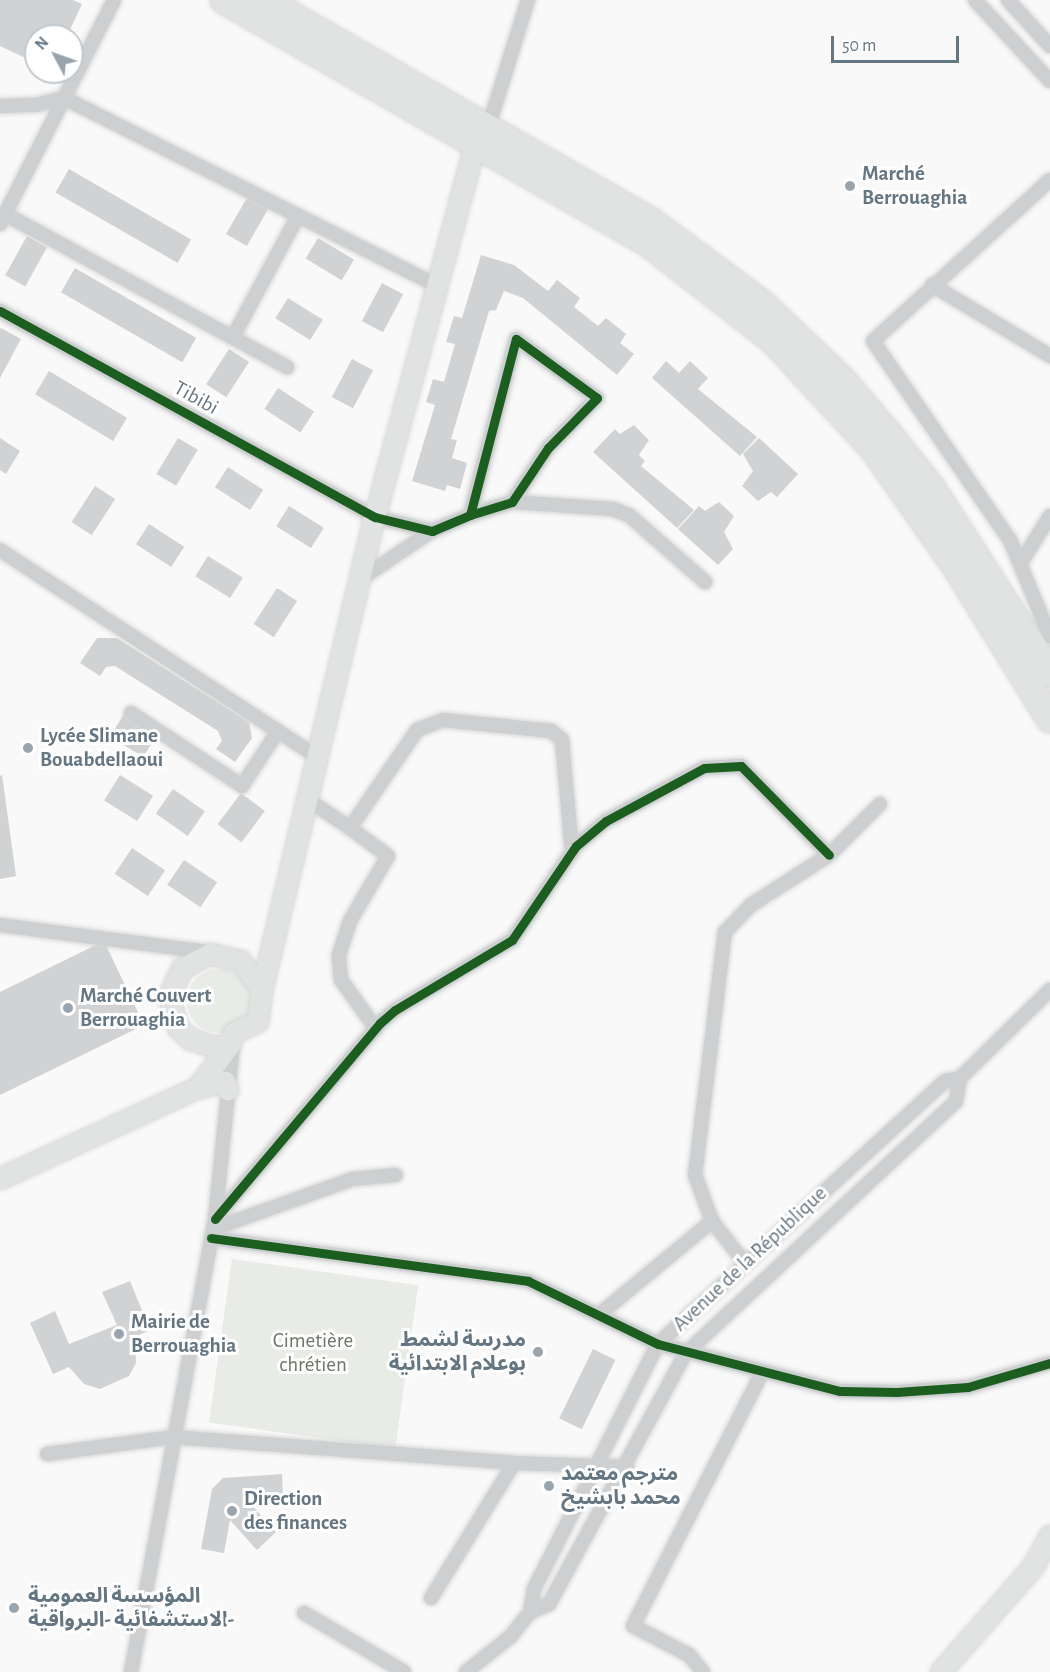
<!DOCTYPE html>
<html>
<head>
<meta charset="utf-8">
<style>
	body { margin:0 }
	#map { position:relative; width:1050px; height:1672px; overflow:hidden; background:#f9f9f9; font-family:"Alegreya Sans","Noto Sans Arabic",sans-serif }
	div>[style] { position:absolute }
	.green>* { inset:0; background:#e8ebe6; transform-origin:0 0 }
	.round { border-radius:50% }
	.building>* { inset:0; background:#d0d2d3; transform-origin:0 0 }
	.roads { filter:drop-shadow(0 0 2px #d5d6d7) drop-shadow(0 0 2px #d5d6d7) }
	.street>* { height:14px; margin:-7px; padding:0 7px; transform-origin:7px; border-radius:7px; background:#cecfd0 }
	.secondary>* { height:20px; margin:-10px; padding:0 10px; transform-origin:10px; border-radius:10px; background:#e1e2e2 }
	.highway>* { height:26px; margin:-13px; padding:0 13px; transform-origin:13px; border-radius:13px; background:#e1e2e2 }
	.cycleway>* { height:9px; margin:-4.5px; padding:0 4.5px; transform-origin:4.5px; border-radius:4.5px; background:#1b5e20 }
	.dots>* { width:16px; height:16px; translate:-50% -50%; box-sizing:border-box; border:3px solid #fff; border-radius:50% }
	span { translate:-50% -50%; white-space:nowrap; text-align:center; line-height:1.15; -webkit-text-stroke:6px #fff; paint-order:stroke }
	.poi-label { font-size:21px; color:#657683; font-weight:700 }
	.left { translate:0 -50%; text-align:left }
	.right { translate:-100% -50%; text-align:right }
	.street-label { font-size:21px; color:#657683 }
	.park-label { font-size:21px; color:#687a64 }
	.north { position:absolute; left:24px; top:24px; width:60px; height:60px; box-sizing:border-box; background:#fff; border:2px solid #c1c8cd; border-radius:50%; rotate:311deg; font-size:16px; font-weight:700; line-height:24px; text-align:center; color:#657683 }
	.north::after { content:''; display:block; margin:auto; width:21px; height:27px; background:#99a4ac; clip-path:polygon(50% 0,100% 100%,50% 72%,0 100%) }
	.scale { position:absolute; left:831px; top:36px; width:128px; height:27px; box-sizing:border-box; border:3px solid #657683; border-top:0; padding-left:8px; font-size:18px; line-height:21px; white-space:nowrap; color:#657683; -webkit-text-stroke:4px #fff; paint-order:stroke }
</style>
</head>
<body>
<div id="map">
	<div class="green">
		<i class="round" style="left:187px;top:969px;width:64px;height:64px"></i>
		<i style="left:232px;top:1259px;width:188px;height:165px;rotate:8deg"></i>
	</div>
	<div class="building">
		<i style="clip-path:polygon(0 0,73px 0,82px 4px,67px 36px,36px 36px,36px 63px,0 46px)"></i>
		<i style="left:69px;top:169px;width:141px;height:27px;rotate:30deg"></i>
		<i style="left:248px;top:196px;width:24px;height:44px;rotate:30deg"></i>
		<i style="left:27px;top:236px;width:23px;height:45px;rotate:29deg"></i>
		<i style="left:318px;top:238px;width:42px;height:24px;rotate:31deg"></i>
		<i style="clip-path:polygon(481px 255px,514px 265px,548px 291px,557px 280px,580px 298px,574px 307px,598px 326px,606px 318px,626px 334px,620px 343px,634px 354px,617px 375px,523px 298px,504px 291px,496px 310px,489px 311px,451px 439px,457px 440px,452px 458px,467px 463px,460px 489px,447px 485px,445px 491px,412px 481px,435px 405px,426px 402px,433px 379px,444px 382px,455px 344px,446px 342px,454px 316px,462px 318px)"></i>
		<i style="left:75px;top:268px;width:140px;height:28px;rotate:30deg"></i>
		<i style="left:382px;top:283px;width:24px;height:43px;rotate:28deg"></i>
		<i style="left:288px;top:298px;width:41px;height:24px;rotate:32deg"></i>
		<i style="clip-path:polygon(1px 328px,21px 339px,0 378px,0 329px)"></i>
		<i style="left:229px;top:349px;width:24px;height:42px;rotate:33deg"></i>
		<i style="left:352px;top:359px;width:24px;height:43px;rotate:28deg"></i>
		<i style="clip-path:polygon(666px 361px,679px 373px,690px 361px,708px 378px,698px 389px,757px 437px,740px 456px,652px 378px)"></i>
		<i style="left:49px;top:371px;width:91px;height:27px;rotate:31deg"></i>
		<i style="left:278px;top:388px;width:43px;height:25px;rotate:33deg"></i>
		<i style="clip-path:polygon(634px 425px,649px 440px,639px 455px,645px 461px,641px 466px,694px 510px,677px 528px,593px 452px,615px 429px,620px 434px)"></i>
		<i style="clip-path:polygon(0 438px,20px 451px,6px 474px,0 470px)"></i>
		<i style="left:178px;top:438px;width:23px;height:42px;rotate:31deg"></i>
		<i style="clip-path:polygon(759px 438px,798px 474px,777px 497px,771px 492px,758px 501px,742px 486px,753px 471px,743px 454px)"></i>
		<i style="left:228px;top:467px;width:42px;height:24px;rotate:33deg"></i>
		<i style="left:95px;top:486px;width:24px;height:43px;rotate:33deg"></i>
		<i style="clip-path:polygon(719px 502px,734px 516px,724px 532px,733px 549px,718px 565px,678px 529px,699px 506px,705px 511px)"></i>
		<i style="left:289px;top:506px;width:41px;height:24px;rotate:32deg"></i>
		<i style="left:149px;top:524px;width:42px;height:24px;rotate:33deg"></i>
		<i style="left:208px;top:556px;width:41px;height:24px;rotate:32deg"></i>
		<i style="left:277px;top:588px;width:24px;height:43px;rotate:33deg"></i>
		<i style="clip-path:polygon(97px 638px,117px 638px,249px 722px,252px 738px,235px 762px,216px 749px,222px 741px,218px 731px,115px 666px,106px 667px,100px 676px,80px 663px)"></i>
		<i style="left:126px;top:711px;width:39px;height:30px;rotate:32deg"></i>
		<i style="clip-path:polygon(2px 775px,16px 876px,0 879px,0 776px)"></i>
		<i style="left:120px;top:775px;width:39px;height:30px;rotate:32deg"></i>
		<i style="left:173px;top:789px;width:39px;height:30px;rotate:35deg"></i>
		<i style="left:241px;top:793px;width:30px;height:39px;rotate:37deg"></i>
		<i style="left:132px;top:848px;width:40px;height:31px;rotate:34deg"></i>
		<i style="left:184px;top:860px;width:40px;height:30px;rotate:34deg"></i>
		<i style="clip-path:polygon(104px 941px,144px 1025px,0 1095px,0 992px)"></i>
		<i style="clip-path:polygon(130px 1281px,150px 1330px,135px 1337px,136px 1363px,129px 1376px,100px 1389px,84px 1384px,69px 1367px,53px 1374px,30px 1323px,55px 1311px,69px 1344px,117px 1325px,102px 1292px)"></i>
		<i style="left:593px;top:1349px;width:25px;height:77px;rotate:26deg"></i>
		<i style="clip-path:polygon(282px 1474px,283px 1499px,248px 1501px,276px 1532px,257px 1550px,230px 1520px,224px 1553px,201px 1549px,212px 1489px,223px 1478px)"></i>
	</div>
	<div class="roads">
		<div class="street">
			<i style="left:975px;top:0;width:110px;rotate:47.2deg"></i>
			<i style="left:1008px;top:0;width:62px;rotate:47.6deg"></i>
			<i style="left:0;top:106px;width:36px;rotate:-2deg"></i>
			<i style="left:36px;top:105px;width:29px;rotate:-14deg"></i>
			<i style="left:64px;top:98px;width:418px;rotate:26.7deg"></i>
			<i style="left:489px;top:125px;width:131px;rotate:-72.7deg"></i>
			<i style="left:1050px;top:180px;width:239px;rotate:137.7deg"></i>
			<i style="left:873px;top:341px;width:242px;rotate:55.5deg"></i>
			<i style="left:1010px;top:540px;width:104px;rotate:67.4deg"></i>
			<i style="left:5px;top:214px;width:321px;rotate:28.5deg"></i>
			<i style="left:0;top:224px;width:251px;rotate:-63deg"></i>
			<i style="left:932px;top:285px;width:138px;rotate:31deg"></i>
			<i style="left:0;top:311px;width:428px;rotate:28.8deg"></i>
			<i style="left:375px;top:517px;width:59px;rotate:13.8deg"></i>
			<i style="left:432px;top:531px;width:41px;rotate:-22.8deg"></i>
			<i style="left:470px;top:515px;width:182px;rotate:-75.4deg"></i>
			<i style="left:516px;top:339px;width:100px;rotate:36.1deg"></i>
			<i style="left:597px;top:398px;width:70px;rotate:134.4deg"></i>
			<i style="left:548px;top:448px;width:65px;rotate:123.7deg"></i>
			<i style="left:512px;top:502px;width:44px;rotate:162.8deg"></i>
			<i style="left:233px;top:337px;width:137px;rotate:-61.8deg"></i>
			<i style="left:512px;top:502px;width:101px;rotate:4deg"></i>
			<i style="left:613px;top:509px;width:18px;rotate:22deg"></i>
			<i style="left:630px;top:516px;width:100px;rotate:41.3deg"></i>
			<i style="left:0;top:550px;width:376px;rotate:33.1deg"></i>
			<i style="left:1022px;top:561px;width:53px;rotate:-58.1deg"></i>
			<i style="left:359px;top:580px;width:88px;rotate:-33.9deg"></i>
			<i style="left:131px;top:713px;width:133px;rotate:33.3deg"></i>
			<i style="left:242px;top:786px;width:66px;rotate:-56.8deg"></i>
			<i style="left:307px;top:799px;width:52px;rotate:34deg"></i>
			<i style="left:0;top:925px;width:217px;rotate:7.4deg"></i>
			<i style="left:376px;top:1029px;width:60px;rotate:-125.5deg"></i>
			<i style="left:341px;top:980px;width:25px;rotate:-95deg"></i>
			<i style="left:339px;top:955px;width:36px;rotate:-72deg"></i>
			<i style="left:350px;top:921px;width:75px;rotate:-59.7deg"></i>
			<i style="left:388px;top:856px;width:47px;rotate:-143.6deg"></i>
			<i style="left:350px;top:828px;width:119px;rotate:-55.6deg"></i>
			<i style="left:417px;top:730px;width:28px;rotate:-21deg"></i>
			<i style="left:443px;top:720px;width:109px;rotate:5.8deg"></i>
			<i style="left:551px;top:731px;width:14px;rotate:39deg"></i>
			<i style="left:562px;top:740px;width:112px;rotate:84.9deg"></i>
			<i style="left:215px;top:1219px;width:256px;rotate:-49.9deg"></i>
			<i style="left:380px;top:1023px;width:20px;rotate:-41deg"></i>
			<i style="left:395px;top:1010px;width:136px;rotate:-30.9deg"></i>
			<i style="left:512px;top:940px;width:114px;rotate:-55.8deg"></i>
			<i style="left:576px;top:846px;width:39px;rotate:-40deg"></i>
			<i style="left:606px;top:821px;width:111px;rotate:-28.4deg"></i>
			<i style="left:704px;top:768px;width:37px;rotate:-3deg"></i>
			<i style="left:741px;top:766px;width:125px;rotate:45.3deg"></i>
			<i style="left:213px;top:1229px;width:149px;rotate:-19.7deg"></i>
			<i style="left:353px;top:1179px;width:43px;rotate:-5.3deg"></i>
			<i style="left:211px;top:1238px;width:320px;rotate:7.7deg"></i>
			<i style="left:528px;top:1281px;width:144px;rotate:25.9deg"></i>
			<i style="left:658px;top:1344px;width:188px;rotate:14.5deg"></i>
			<i style="left:840px;top:1391px;width:57px;rotate:1deg"></i>
			<i style="left:897px;top:1392px;width:71px;rotate:-4deg"></i>
			<i style="left:968px;top:1387px;width:85px;rotate:-16.3deg"></i>
			<i style="left:744px;top:1262px;width:52px;rotate:-128deg"></i>
			<i style="left:712px;top:1221px;width:49px;rotate:-110.3deg"></i>
			<i style="left:695px;top:1175px;width:245px;rotate:-83deg"></i>
			<i style="left:725px;top:932px;width:37px;rotate:-46deg"></i>
			<i style="left:751px;top:905px;width:93px;rotate:-32.7deg"></i>
			<i style="left:829px;top:855px;width:72px;rotate:-45deg"></i>
			<i style="left:600px;top:1314px;width:146px;rotate:-39.7deg"></i>
			<i style="left:47px;top:1454px;width:126px;rotate:-7.7deg"></i>
			<i style="left:172px;top:1437px;width:343px;rotate:4.3deg"></i>
			<i style="left:514px;top:1463px;width:113px;rotate:2deg"></i>
			<i style="left:431px;top:1598px;width:158px;rotate:-58.4deg"></i>
			<i style="left:530px;top:1612px;width:23px;rotate:-80deg"></i>
			<i style="left:534px;top:1589px;width:275px;rotate:-63.2deg"></i>
			<i style="left:658px;top:1344px;width:389px;rotate:-42.5deg"></i>
			<i style="left:945px;top:1081px;width:15px;rotate:-11deg"></i>
			<i style="left:960px;top:1078px;width:126px;rotate:-44.4deg"></i>
			<i style="left:304px;top:1613px;width:116px;rotate:30.5deg"></i>
			<i style="left:131px;top:1672px;width:461px;rotate:-79.5deg"></i>
			<i style="left:215px;top:1219px;width:176px;rotate:-84.1deg"></i>
			<i style="left:466px;top:1672px;width:56px;rotate:-38.5deg"></i>
			<i style="left:510px;top:1637px;width:32px;rotate:-51deg"></i>
			<i style="left:530px;top:1612px;width:21px;rotate:-23deg"></i>
			<i style="left:549px;top:1604px;width:286px;rotate:-61.4deg"></i>
			<i style="left:686px;top:1353px;width:369px;rotate:-43deg"></i>
			<i style="left:956px;top:1101px;width:23px;rotate:-80deg"></i>
			<i style="left:703px;top:1672px;width:22px;rotate:-129deg"></i>
			<i style="left:689px;top:1655px;width:63px;rotate:-152.6deg"></i>
			<i style="left:633px;top:1626px;width:284px;rotate:-63deg"></i>
		</div>
		<div class="secondary">
			<i style="left:210px;top:954px;width:32px;rotate:13deg"></i>
			<i style="left:241px;top:961px;width:36px;rotate:54deg"></i>
			<i style="left:262px;top:990px;width:32px;rotate:97deg"></i>
			<i style="left:258px;top:1022px;width:26px;rotate:155deg"></i>
			<i style="left:234px;top:1033px;width:13px;rotate:108deg"></i>
			<i style="left:230px;top:1045px;width:16px;rotate:173deg"></i>
			<i style="left:214px;top:1047px;width:25px;rotate:-162deg"></i>
			<i style="left:190px;top:1039px;width:16px;rotate:-137deg"></i>
			<i style="left:178px;top:1028px;width:32px;rotate:-106deg"></i>
			<i style="left:169px;top:997px;width:31px;rotate:-65deg"></i>
			<i style="left:182px;top:969px;width:32px;rotate:-28deg"></i>
			<i style="left:262px;top:990px;width:486px;rotate:-76.6deg"></i>
			<i style="left:375px;top:517px;width:387px;rotate:-74.9deg"></i>
			<i style="left:198px;top:1088px;width:28px;rotate:-13deg"></i>
			<i style="left:225px;top:1082px;width:9px;rotate:69deg"></i>
			<i style="left:0;top:1179px;width:218px;rotate:-24.7deg"></i>
			<i style="left:198px;top:1088px;width:54px;rotate:-53.3deg"></i>
			<i style="left:941px;top:1672px;width:141px;rotate:-48.7deg"></i>
			<i style="left:1034px;top:1566px;width:34px;rotate:-62deg"></i>
		</div>
		<div class="highway">
			<i style="left:224px;top:0;width:492px;rotate:29.8deg"></i>
			<i style="left:651px;top:245px;width:155px;rotate:37.9deg"></i>
			<i style="left:773px;top:340px;width:147px;rotate:47.2deg"></i>
			<i style="left:873px;top:448px;width:143px;rotate:55deg"></i>
			<i style="left:955px;top:565px;width:181px;rotate:58.3deg"></i>
			<i style="left:264px;top:0;width:445px;rotate:29.8deg"></i>
			<i style="left:650px;top:221px;width:138px;rotate:36.5deg"></i>
			<i style="left:761px;top:303px;width:112px;rotate:43.5deg"></i>
			<i style="left:842px;top:380px;width:72px;rotate:49.5deg"></i>
			<i style="left:889px;top:435px;width:69px;rotate:51.5deg"></i>
			<i style="left:932px;top:489px;width:219px;rotate:57.3deg"></i>
		</div>
	</div>
	<div class="cycleway">
		<i style="left:0;top:311px;width:428px;rotate:28.8deg"></i>
		<i style="left:375px;top:517px;width:59px;rotate:13.8deg"></i>
		<i style="left:432px;top:531px;width:41px;rotate:-22.8deg"></i>
		<i style="left:470px;top:515px;width:182px;rotate:-75.4deg"></i>
		<i style="left:516px;top:339px;width:100px;rotate:36.1deg"></i>
		<i style="left:597px;top:398px;width:70px;rotate:134.4deg"></i>
		<i style="left:548px;top:448px;width:65px;rotate:123.7deg"></i>
		<i style="left:512px;top:502px;width:44px;rotate:162.8deg"></i>
		<i style="left:215px;top:1219px;width:256px;rotate:-49.9deg"></i>
		<i style="left:380px;top:1023px;width:20px;rotate:-41deg"></i>
		<i style="left:395px;top:1010px;width:136px;rotate:-30.9deg"></i>
		<i style="left:512px;top:940px;width:114px;rotate:-55.8deg"></i>
		<i style="left:576px;top:846px;width:39px;rotate:-40deg"></i>
		<i style="left:606px;top:821px;width:111px;rotate:-28.4deg"></i>
		<i style="left:704px;top:768px;width:37px;rotate:-3deg"></i>
		<i style="left:741px;top:766px;width:125px;rotate:45.3deg"></i>
		<i style="left:211px;top:1238px;width:320px;rotate:7.7deg"></i>
		<i style="left:528px;top:1281px;width:144px;rotate:25.9deg"></i>
		<i style="left:658px;top:1344px;width:188px;rotate:14.5deg"></i>
		<i style="left:840px;top:1391px;width:57px;rotate:1deg"></i>
		<i style="left:897px;top:1392px;width:71px;rotate:-4deg"></i>
		<i style="left:968px;top:1387px;width:85px;rotate:-16.3deg"></i>
	</div>
	<div class="dots">
		<i style="left:850px;top:186px;background:#99a4ac"></i>
		<i style="left:28px;top:748px;background:#99a4ac"></i>
		<i style="left:68px;top:1008px;background:#99a4ac"></i>
		<i style="left:119px;top:1334px;background:#99a4ac"></i>
		<i style="left:538px;top:1352px;background:#99a4ac"></i>
		<i style="left:549px;top:1486px;background:#99a4ac"></i>
		<i style="left:232px;top:1511px;background:#99a4ac"></i>
		<i style="left:14px;top:1608px;background:#99a4ac"></i>
	</div>
	<div class="poi-label">
		<span class="left" style="left:862px;top:186px">Marché<br>Berrouaghia</span>
		<span class="left" style="left:40px;top:748px">Lycée Slimane<br>Bouabdellaoui</span>
		<span class="left" style="left:80px;top:1008px">Marché Couvert<br>Berrouaghia</span>
		<span class="left" style="left:131px;top:1334px">Mairie de<br>Berrouaghia</span>
		<span class="right" style="left:526px;top:1352px">مدرسة لشمط<br>بوعلام الابتدائية</span>
		<span class="left" style="left:561px;top:1486px">مترجم معتمد<br>محمد بابشيخ</span>
		<span class="left" style="left:244px;top:1511px">Direction<br>des finances</span>
		<span class="left" style="left:28px;top:1608px">المؤسسة العمومية<br>الاستشفائية -البرواقية-</span>
	</div>
	<div class="street-label">
		<span style="left:196px;top:398px;rotate:29deg">Tibibi</span>
		<span style="left:750px;top:1259px;rotate:-43deg">Avenue de la République</span>
	</div>
	<div class="park-label">
		<span style="left:313px;top:1353px">Cimetière<br>chrétien</span>
	</div>
	<div class="north">N</div>
	<div class="scale">50 m</div>
</div>
</body>
</html>
